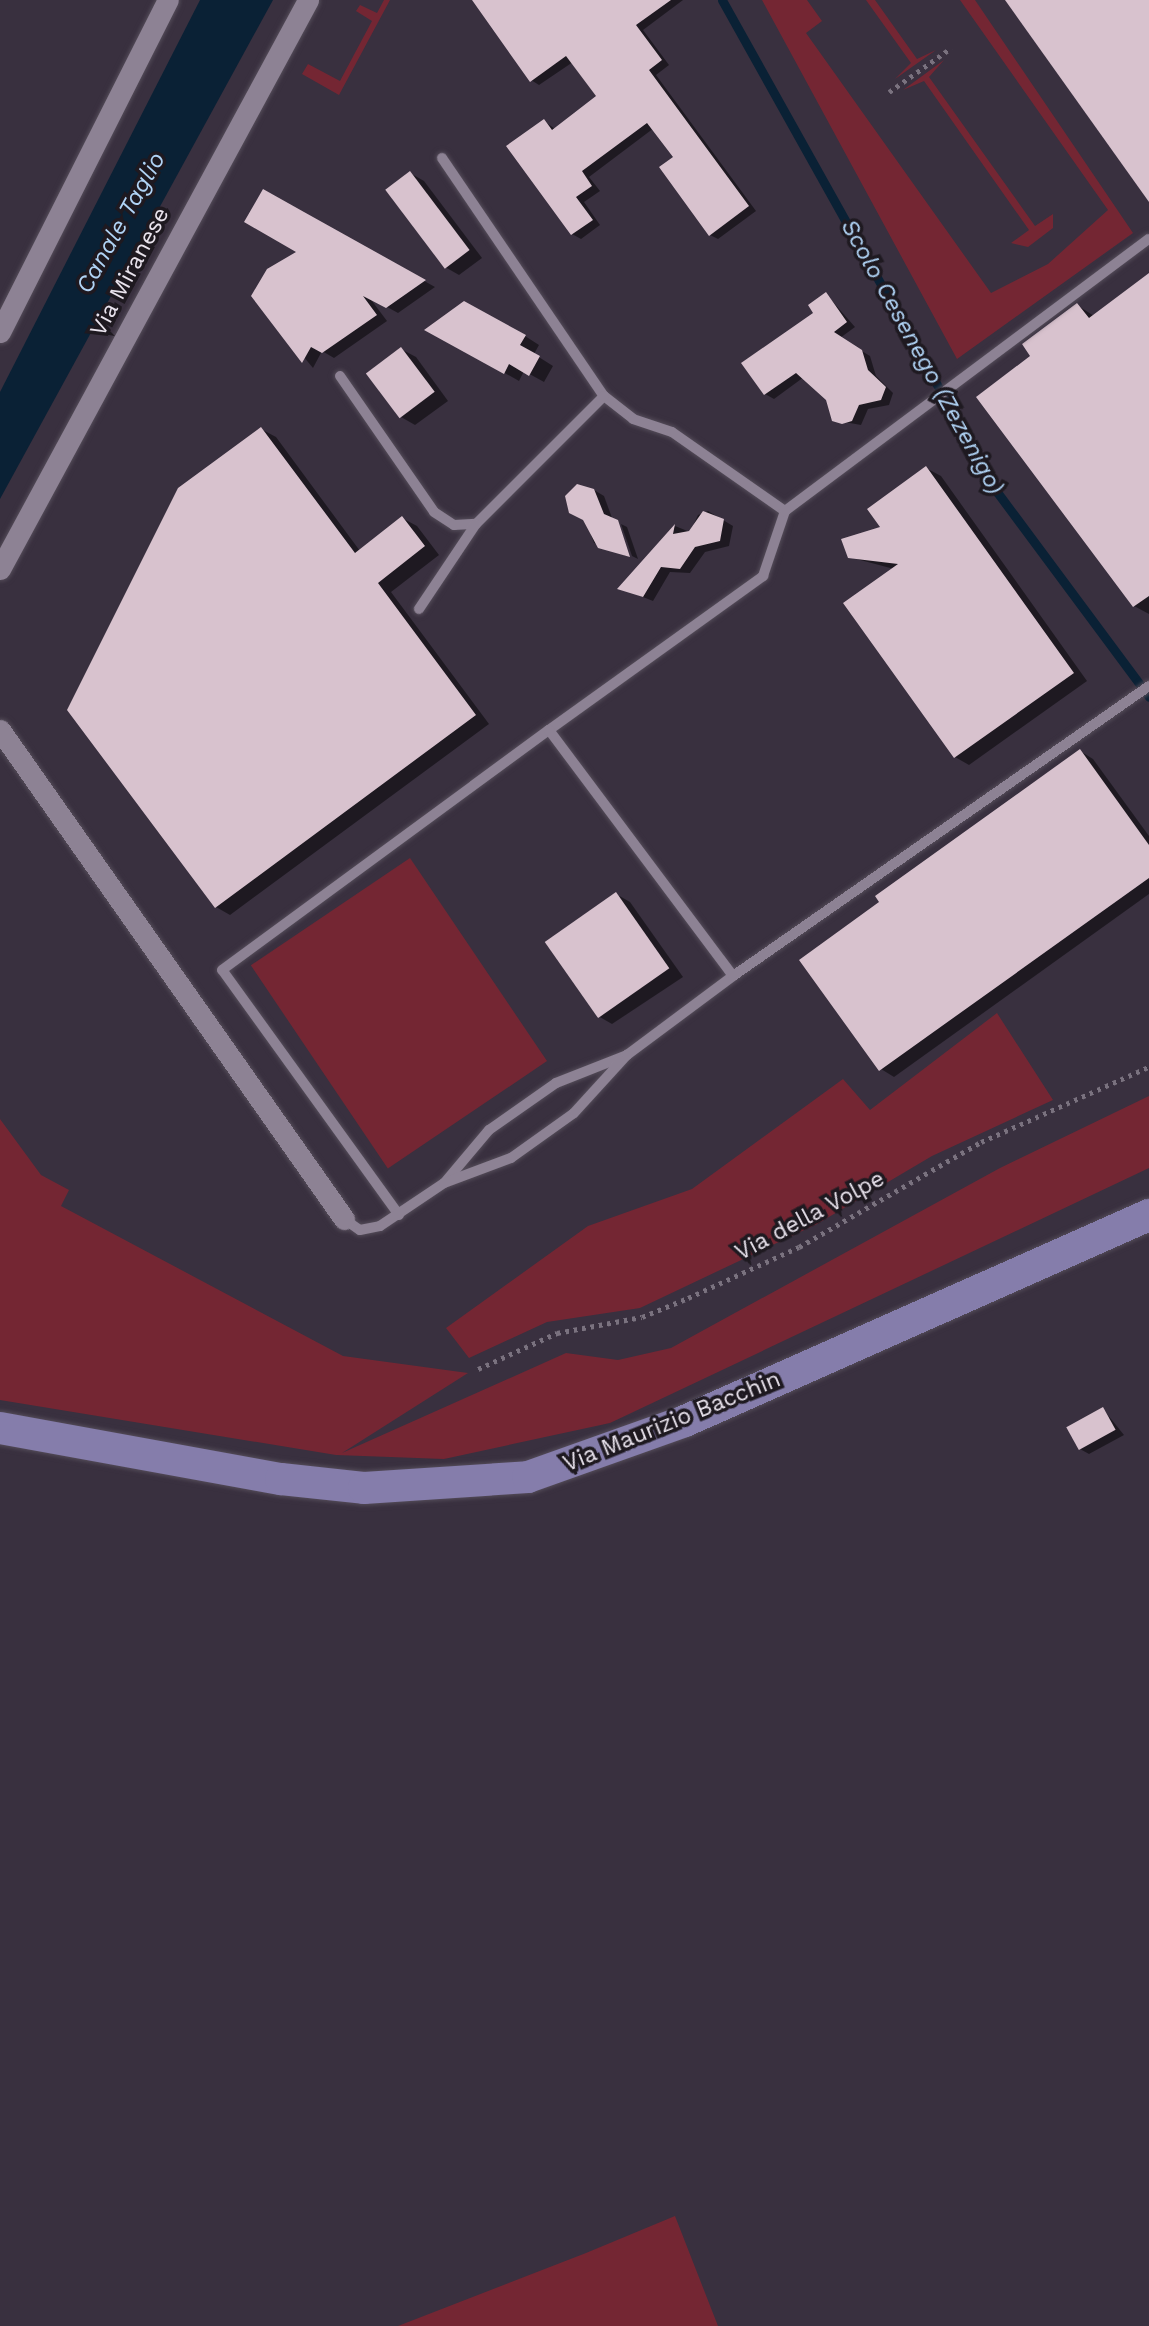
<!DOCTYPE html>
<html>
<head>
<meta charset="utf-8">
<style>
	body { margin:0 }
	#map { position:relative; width:1149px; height:2326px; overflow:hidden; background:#39303f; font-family:"Work Sans",sans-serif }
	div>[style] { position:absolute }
	.green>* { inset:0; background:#742633; transform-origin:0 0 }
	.water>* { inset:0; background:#0a2135 }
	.shadow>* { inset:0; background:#0007 }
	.stream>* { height:9px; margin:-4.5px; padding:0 4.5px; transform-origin:4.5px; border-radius:4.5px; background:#0a2135 }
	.building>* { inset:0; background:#d8c2ce; transform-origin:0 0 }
	.path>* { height:4.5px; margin-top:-2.25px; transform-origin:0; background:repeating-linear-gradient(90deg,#7a727f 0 3.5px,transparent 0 8.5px) }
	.roads { filter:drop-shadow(0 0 2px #544c59) drop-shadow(0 0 2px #544c59) }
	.service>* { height:10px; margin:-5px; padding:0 5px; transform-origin:5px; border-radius:5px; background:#8d8294 }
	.minor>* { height:21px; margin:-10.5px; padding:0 10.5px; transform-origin:10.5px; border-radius:10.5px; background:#8d8294 }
	.secondary>* { height:32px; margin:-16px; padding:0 16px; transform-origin:16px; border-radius:16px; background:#857dab }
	span { translate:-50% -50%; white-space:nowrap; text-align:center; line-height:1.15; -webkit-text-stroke:7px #1e1920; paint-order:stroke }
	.street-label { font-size:23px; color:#e9e3ed }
	.water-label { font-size:24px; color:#b0d3f5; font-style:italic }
</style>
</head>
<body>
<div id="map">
	<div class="green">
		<i style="clip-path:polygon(384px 0,390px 0,339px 95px,302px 74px,308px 64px,340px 81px,372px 21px,356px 11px,360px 5px,377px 13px)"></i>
		<i style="clip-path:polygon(762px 0,807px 0,822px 21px,806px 33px,991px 293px,1048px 264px,1108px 210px,960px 0,975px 0,1133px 233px,957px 359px)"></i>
		<i style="clip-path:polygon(866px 0,875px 0,917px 59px,936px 50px,895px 79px,911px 63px)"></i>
		<i style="clip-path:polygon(944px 60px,929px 77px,1035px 226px,1053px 214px,1053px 228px,1028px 247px,1011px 243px,1029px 230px,924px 81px,903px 90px)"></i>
		<i style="left:410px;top:858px;width:245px;height:192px;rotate:56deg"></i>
		<i style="clip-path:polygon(997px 1013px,1053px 1100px,932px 1156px,817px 1224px,640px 1308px,547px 1322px,469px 1358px,446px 1328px,588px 1226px,692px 1189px,843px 1079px,870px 1110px)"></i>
		<i style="clip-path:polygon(1149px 1096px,1149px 1168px,610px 1423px,444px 1459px,336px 1455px,0 1400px,0 1119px,41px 1175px,69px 1190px,61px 1206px,343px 1356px,468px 1373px,342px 1453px,566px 1353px,618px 1360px,671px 1348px,1000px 1168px)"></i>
		<i style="clip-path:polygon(675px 2216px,718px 2326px,398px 2326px,586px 2253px)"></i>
	</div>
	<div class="water">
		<i style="clip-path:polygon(200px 0,273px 0,0 499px,0 392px)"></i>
	</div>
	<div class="shadow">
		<i style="clip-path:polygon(474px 0,683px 0,643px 30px,669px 65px,656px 75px,756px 211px,718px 239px,710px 235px,675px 157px,654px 128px,589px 177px,600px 191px,584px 202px,600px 225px,581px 239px,572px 234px,544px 121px,555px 129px,599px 97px,573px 62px,539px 85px,531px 80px)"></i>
		<i style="clip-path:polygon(410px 173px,424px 181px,482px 258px,459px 275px,445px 267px)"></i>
		<i style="clip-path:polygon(263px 191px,435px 287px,398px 313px,369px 297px,387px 321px,334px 358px,322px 351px,313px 368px,253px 296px,299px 252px)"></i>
		<i style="clip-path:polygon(1149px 276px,1149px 614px,1134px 606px,978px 397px,1033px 356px,1077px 305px,1094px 316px)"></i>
		<i style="clip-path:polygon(826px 294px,855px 327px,840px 338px,870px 356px,876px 376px,893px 393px,889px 405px,868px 409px,861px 425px,833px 420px,828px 399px,804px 377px,774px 399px,765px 394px)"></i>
		<i style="clip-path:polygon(428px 330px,525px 336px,539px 345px,534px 354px,553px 366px,544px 382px,524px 371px,519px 381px)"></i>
		<i style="clip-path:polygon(401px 349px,416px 357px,448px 401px,415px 425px,401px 417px)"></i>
		<i style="clip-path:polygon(261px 429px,276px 437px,360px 551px,402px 518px,417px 526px,439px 555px,391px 592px,489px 724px,230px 915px,216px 907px)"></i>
		<i style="clip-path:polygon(926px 468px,941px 476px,1087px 681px,969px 765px,955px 757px,894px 569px,849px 557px,883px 528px)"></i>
		<i style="clip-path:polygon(594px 490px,604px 496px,626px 556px,594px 543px,585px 519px)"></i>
		<i style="clip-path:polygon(708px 511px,733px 526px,729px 546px,705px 552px,690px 573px,670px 572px,653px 601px,620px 588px,675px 526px,690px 532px,698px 515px)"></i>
		<i style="clip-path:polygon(621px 524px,627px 527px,638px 559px,632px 556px)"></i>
		<i style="clip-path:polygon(1080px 751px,1093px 759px,1149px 836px,1149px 894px,894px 1077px,881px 1069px)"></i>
		<i style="clip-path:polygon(616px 894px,630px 902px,683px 977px,612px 1024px,598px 1016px)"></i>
		<i style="clip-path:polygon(1103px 1409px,1124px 1435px,1089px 1454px,1080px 1449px)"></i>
	</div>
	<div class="stream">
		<i style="left:722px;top:0;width:564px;rotate:60.8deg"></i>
		<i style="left:997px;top:492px;width:255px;rotate:53.4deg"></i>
	</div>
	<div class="building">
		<i style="clip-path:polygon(472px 0,671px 0,636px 25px,662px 60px,649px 70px,749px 206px,709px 236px,659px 167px,673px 157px,647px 123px,582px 171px,592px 186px,576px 197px,593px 220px,571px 235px,506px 146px,544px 119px,552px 130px,596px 96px,566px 56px,530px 82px)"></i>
		<i style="clip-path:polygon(1005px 0,1149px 0,1149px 202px)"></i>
		<i style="left:410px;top:171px;width:99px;height:31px;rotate:53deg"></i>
		<i style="clip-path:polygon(263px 189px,304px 212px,426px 280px,386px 308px,363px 296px,377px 315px,322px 353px,311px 347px,302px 363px,251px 296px,267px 269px,296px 252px,244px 222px)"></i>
		<i style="clip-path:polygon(1149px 273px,1149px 596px,1133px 607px,976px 397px,1030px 356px,1022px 344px,1077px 303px,1089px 318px)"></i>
		<i style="clip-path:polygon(826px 292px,847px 322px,834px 332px,862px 350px,868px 370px,886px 387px,881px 400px,859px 405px,852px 421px,842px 424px,832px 421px,826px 400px,796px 373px,764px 395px,741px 363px,813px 313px,808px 305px)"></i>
		<i style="clip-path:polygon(464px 301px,526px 335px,520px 345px,540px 356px,529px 376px,509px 364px,504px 374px,424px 330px)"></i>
		<i style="left:401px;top:347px;width:56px;height:44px;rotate:53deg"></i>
		<i style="clip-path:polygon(261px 427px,355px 553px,402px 516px,425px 546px,378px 583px,476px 715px,215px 908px,67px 710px,178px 488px)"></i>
		<i style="clip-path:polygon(926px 466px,1074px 673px,954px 758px,843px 603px,898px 564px,848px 558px,841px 539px,880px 527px,867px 509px)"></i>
		<i style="clip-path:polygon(577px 484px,594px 489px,604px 514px,618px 520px,630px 557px,598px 548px,583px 520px,569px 513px,565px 496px)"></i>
		<i style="clip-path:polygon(703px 511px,724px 519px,720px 541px,695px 547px,680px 569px,661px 567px,643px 597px,617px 589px,675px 524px,673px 534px,689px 531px)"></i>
		<i style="clip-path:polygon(1080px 749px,1149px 845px,1149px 878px,879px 1071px,799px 960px,879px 902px,875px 896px)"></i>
		<i style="left:616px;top:892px;width:93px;height:87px;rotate:55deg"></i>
		<i style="left:1103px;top:1407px;width:26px;height:42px;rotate:61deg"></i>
	</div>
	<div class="path">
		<i style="left:889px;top:92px;width:76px;rotate:-35.4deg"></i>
		<i style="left:478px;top:1369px;width:87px;rotate:-24.5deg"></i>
		<i style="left:557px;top:1333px;width:86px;rotate:-10.7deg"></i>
		<i style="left:642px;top:1317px;width:50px;rotate:-22.4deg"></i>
		<i style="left:688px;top:1298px;width:122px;rotate:-24.7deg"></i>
		<i style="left:799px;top:1247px;width:210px;rotate:-30deg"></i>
		<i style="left:981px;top:1142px;width:184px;rotate:-24.1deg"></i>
	</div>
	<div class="roads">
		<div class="service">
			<i style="left:442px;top:158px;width:288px;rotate:55.8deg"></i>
			<i style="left:604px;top:396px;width:37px;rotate:38deg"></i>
			<i style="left:633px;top:419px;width:41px;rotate:18.4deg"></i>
			<i style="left:672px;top:432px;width:138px;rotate:35deg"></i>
			<i style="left:340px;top:376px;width:165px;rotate:55.3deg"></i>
			<i style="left:434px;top:512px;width:24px;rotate:33deg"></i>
			<i style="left:454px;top:525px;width:22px;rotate:-3deg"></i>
			<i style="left:476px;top:524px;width:181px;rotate:-45deg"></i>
			<i style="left:419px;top:609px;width:102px;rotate:-56.2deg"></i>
			<i style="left:549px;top:730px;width:264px;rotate:-35.7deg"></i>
			<i style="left:763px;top:576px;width:69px;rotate:-71.3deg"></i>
			<i style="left:785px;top:511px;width:454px;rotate:-36.8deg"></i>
			<i style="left:446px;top:1181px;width:67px;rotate:-49.9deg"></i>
			<i style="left:489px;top:1130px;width:82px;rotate:-35deg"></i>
			<i style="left:556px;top:1083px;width:76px;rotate:-21.5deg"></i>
			<i style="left:399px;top:1215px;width:302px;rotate:-125.8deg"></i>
			<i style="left:222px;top:970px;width:406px;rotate:-36.3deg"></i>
			<i style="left:549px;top:730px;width:307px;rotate:53.2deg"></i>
			<i style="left:344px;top:1219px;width:19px;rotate:35deg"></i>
			<i style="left:360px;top:1230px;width:20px;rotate:-11deg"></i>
			<i style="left:380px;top:1226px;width:77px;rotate:-33.9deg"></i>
			<i style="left:444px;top:1183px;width:72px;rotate:-20.5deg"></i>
			<i style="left:511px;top:1158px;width:77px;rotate:-35.5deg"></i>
			<i style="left:574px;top:1113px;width:79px;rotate:-47.6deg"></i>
			<i style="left:627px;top:1055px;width:132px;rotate:-36.7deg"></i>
			<i style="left:733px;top:976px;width:507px;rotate:-34.88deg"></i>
		</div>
		<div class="minor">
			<i style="left:0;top:332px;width:372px;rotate:-63.2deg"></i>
			<i style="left:0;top:569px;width:647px;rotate:-61.57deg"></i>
			<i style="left:0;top:730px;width:598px;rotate:54.87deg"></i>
		</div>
		<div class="secondary">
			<i style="left:0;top:1428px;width:286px;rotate:10.3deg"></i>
			<i style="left:281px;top:1479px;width:83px;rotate:6.2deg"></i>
			<i style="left:364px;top:1488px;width:164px;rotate:-3.8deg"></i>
			<i style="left:528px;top:1477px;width:167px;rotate:-19.6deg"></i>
			<i style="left:685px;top:1421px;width:508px;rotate:-23.94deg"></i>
		</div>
	</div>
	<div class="street-label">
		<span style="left:130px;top:272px;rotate:-62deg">Via Miranese</span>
		<span style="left:810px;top:1216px;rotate:-28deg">Via della Volpe</span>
		<span style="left:672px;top:1422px;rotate:-22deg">Via Maurizio Bacchin</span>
	</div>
	<div class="water-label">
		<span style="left:121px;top:223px;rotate:-61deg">Canale Taglio</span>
		<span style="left:922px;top:357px;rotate:61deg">Scolo Cesenego (Zezenigo)</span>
	</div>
</div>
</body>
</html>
